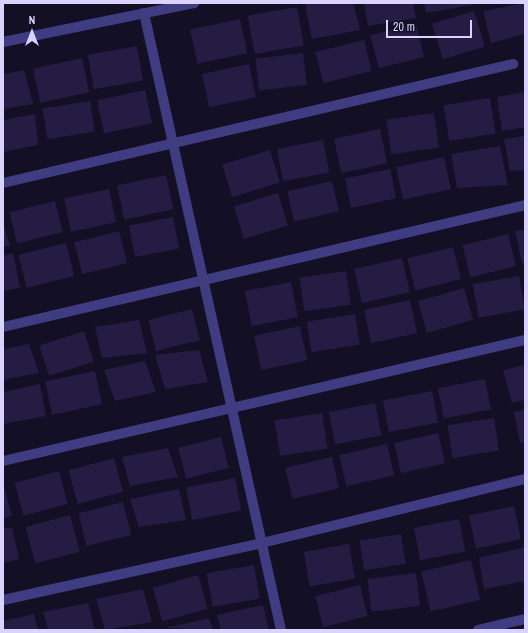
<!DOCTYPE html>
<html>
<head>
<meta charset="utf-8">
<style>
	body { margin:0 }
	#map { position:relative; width:528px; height:633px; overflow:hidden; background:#130f24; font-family:"Archivo Narrow",sans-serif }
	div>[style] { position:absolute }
	.building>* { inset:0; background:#251c44; transform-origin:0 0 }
	.minor>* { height:10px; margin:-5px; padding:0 5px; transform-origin:5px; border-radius:5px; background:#403c81 }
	span { translate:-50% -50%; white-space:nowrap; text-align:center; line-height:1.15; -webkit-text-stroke:4px #130f24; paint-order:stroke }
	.frame { position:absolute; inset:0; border:4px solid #d9d3fe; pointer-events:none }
	.north { position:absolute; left:12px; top:12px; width:40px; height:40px; -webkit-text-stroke:3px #130f24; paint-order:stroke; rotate:0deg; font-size:11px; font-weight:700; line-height:16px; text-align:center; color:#d9d3fe }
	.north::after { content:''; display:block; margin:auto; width:14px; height:18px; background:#d9d3fe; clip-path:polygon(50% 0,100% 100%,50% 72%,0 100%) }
	.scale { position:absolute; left:386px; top:20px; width:86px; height:18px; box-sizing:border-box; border:2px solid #d9d3fe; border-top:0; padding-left:5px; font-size:12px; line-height:14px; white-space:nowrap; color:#d9d3fe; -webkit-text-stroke:3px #130f24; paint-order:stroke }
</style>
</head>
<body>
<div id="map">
	<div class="building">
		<i style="clip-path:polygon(313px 3px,353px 3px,360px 30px,312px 39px,305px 5px)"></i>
		<i style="clip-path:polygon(364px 3px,413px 3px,416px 18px,368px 26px)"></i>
		<i style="clip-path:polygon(424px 3px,471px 3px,472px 5px,426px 13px)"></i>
		<i style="clip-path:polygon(525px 3px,525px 34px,491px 43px,483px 11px)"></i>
		<i style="left:297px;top:7px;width:39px;height:50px;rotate:80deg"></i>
		<i style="left:474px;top:11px;width:37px;height:44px;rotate:73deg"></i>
		<i style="left:240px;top:19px;width:35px;height:51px;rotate:78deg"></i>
		<i style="left:416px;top:24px;width:34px;height:47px;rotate:76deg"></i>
		<i style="left:364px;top:40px;width:32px;height:50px;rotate:76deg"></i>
		<i style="left:137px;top:46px;width:35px;height:50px;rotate:80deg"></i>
		<i style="left:303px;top:53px;width:32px;height:48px;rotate:83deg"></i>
		<i style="left:82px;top:58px;width:35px;height:50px;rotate:78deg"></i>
		<i style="left:249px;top:64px;width:34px;height:48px;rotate:78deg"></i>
		<i style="clip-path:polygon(24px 70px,33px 104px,3px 109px,3px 74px)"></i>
		<i style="left:145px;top:90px;width:34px;height:49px;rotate:78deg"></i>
		<i style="clip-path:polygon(525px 92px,525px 127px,502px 131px,497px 97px)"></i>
		<i style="left:490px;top:98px;width:36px;height:47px;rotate:81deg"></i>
		<i style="left:90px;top:101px;width:31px;height:48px;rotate:81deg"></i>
		<i style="left:434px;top:113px;width:35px;height:48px;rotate:82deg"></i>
		<i style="clip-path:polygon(35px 114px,38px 145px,3px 152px,3px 120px)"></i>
		<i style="left:380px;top:129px;width:35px;height:47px;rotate:78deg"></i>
		<i style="clip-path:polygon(525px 136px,525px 170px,510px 171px,504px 139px)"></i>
		<i style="left:323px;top:140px;width:33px;height:47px;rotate:79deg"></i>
		<i style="clip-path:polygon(500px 146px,508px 185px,457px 188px,451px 154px)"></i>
		<i style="left:270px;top:150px;width:34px;height:50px;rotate:73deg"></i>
		<i style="left:444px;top:157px;width:33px;height:49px;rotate:78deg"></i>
		<i style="left:390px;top:169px;width:30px;height:46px;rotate:78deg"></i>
		<i style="left:166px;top:175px;width:35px;height:50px;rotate:78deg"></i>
		<i style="left:332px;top:181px;width:31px;height:46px;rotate:77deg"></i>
		<i style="left:109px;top:189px;width:34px;height:46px;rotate:78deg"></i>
		<i style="left:278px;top:193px;width:34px;height:46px;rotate:73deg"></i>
		<i style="left:55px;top:201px;width:32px;height:47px;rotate:76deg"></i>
		<i style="left:173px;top:217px;width:32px;height:45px;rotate:79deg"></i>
		<i style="clip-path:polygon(3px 223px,10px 246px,3px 247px)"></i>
		<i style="clip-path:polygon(525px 230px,525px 262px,522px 263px,515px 231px)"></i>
		<i style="left:119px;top:231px;width:33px;height:46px;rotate:76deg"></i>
		<i style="left:508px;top:234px;width:33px;height:47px;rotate:76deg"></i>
		<i style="left:66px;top:243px;width:34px;height:49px;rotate:76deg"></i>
		<i style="left:453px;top:247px;width:33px;height:47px;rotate:76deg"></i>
		<i style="clip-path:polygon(13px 253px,20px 288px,3px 291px,3px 256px)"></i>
		<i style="left:402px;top:258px;width:35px;height:49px;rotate:77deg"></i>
		<i style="left:346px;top:271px;width:34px;height:47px;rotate:82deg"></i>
		<i style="left:519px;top:276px;width:34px;height:47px;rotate:80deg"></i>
		<i style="left:291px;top:282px;width:36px;height:47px;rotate:79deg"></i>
		<i style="left:464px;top:288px;width:33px;height:48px;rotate:74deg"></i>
		<i style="left:410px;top:300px;width:34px;height:47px;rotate:78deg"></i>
		<i style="left:192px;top:309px;width:32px;height:45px;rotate:76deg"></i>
		<i style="left:355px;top:314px;width:31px;height:49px;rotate:81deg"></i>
		<i style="clip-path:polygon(139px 320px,147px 353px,102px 358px,95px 327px)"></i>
		<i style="left:300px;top:326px;width:35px;height:47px;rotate:78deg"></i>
		<i style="left:84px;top:331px;width:32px;height:47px;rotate:72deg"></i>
		<i style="clip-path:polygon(29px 344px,39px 373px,3px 380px,3px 349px)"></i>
		<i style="clip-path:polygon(199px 350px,208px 382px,165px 389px,155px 355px)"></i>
		<i style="clip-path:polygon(145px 361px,156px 392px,115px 401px,104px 370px)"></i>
		<i style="clip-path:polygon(525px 365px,525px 400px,512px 403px,503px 370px)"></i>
		<i style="left:95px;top:371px;width:34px;height:51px;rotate:78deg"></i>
		<i style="left:485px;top:379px;width:31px;height:48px;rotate:79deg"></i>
		<i style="clip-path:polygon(40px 384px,46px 416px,3px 424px,3px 392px)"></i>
		<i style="left:432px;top:391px;width:32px;height:50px;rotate:79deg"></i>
		<i style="left:375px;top:403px;width:33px;height:47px;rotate:79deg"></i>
		<i style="clip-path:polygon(525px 410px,525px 442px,520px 443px,514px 412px)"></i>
		<i style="left:322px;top:413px;width:36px;height:48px;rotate:81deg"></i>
		<i style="left:494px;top:418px;width:33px;height:47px;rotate:81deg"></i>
		<i style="left:438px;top:433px;width:31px;height:45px;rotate:77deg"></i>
		<i style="left:221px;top:437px;width:32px;height:44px;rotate:76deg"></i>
		<i style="left:387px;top:444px;width:32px;height:49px;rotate:77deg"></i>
		<i style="clip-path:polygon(168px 448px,178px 477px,130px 486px,122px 457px)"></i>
		<i style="left:332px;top:457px;width:32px;height:48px;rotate:77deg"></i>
		<i style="left:114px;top:458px;width:35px;height:47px;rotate:75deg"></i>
		<i style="left:59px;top:471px;width:34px;height:46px;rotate:75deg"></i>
		<i style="left:235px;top:478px;width:33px;height:50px;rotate:79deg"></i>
		<i style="clip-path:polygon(3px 483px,12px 516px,3px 518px)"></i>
		<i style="clip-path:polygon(179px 489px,186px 520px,139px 527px,130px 499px)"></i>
		<i style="left:123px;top:502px;width:34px;height:46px;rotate:76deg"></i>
		<i style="left:514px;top:506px;width:34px;height:46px;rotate:78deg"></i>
		<i style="left:70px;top:515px;width:38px;height:46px;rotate:75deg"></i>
		<i style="left:459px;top:519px;width:33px;height:46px;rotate:79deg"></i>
		<i style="clip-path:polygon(12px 527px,19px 559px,3px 563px,3px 529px)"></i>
		<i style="left:401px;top:534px;width:30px;height:42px;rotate:81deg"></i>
		<i style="left:349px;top:544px;width:35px;height:46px;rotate:80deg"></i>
		<i style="clip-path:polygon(525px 547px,525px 581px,484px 589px,479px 558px)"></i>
		<i style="left:471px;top:560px;width:41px;height:51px;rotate:77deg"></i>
		<i style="left:254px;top:565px;width:34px;height:48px;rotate:80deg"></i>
		<i style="left:416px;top:573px;width:33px;height:49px;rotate:83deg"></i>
		<i style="left:198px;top:575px;width:35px;height:47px;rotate:74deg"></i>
		<i style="left:360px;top:585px;width:32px;height:46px;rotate:76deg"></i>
		<i style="clip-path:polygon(143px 589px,152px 622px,105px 630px,96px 599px)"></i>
		<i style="clip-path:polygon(88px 603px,95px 630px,48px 630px,43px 612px)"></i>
		<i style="clip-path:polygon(263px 605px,269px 630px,221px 630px,217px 615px)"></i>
		<i style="clip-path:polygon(34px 614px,38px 630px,3px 630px,3px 621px)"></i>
		<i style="clip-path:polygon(209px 618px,213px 630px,165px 628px)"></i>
	</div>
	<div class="minor">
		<i style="left:144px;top:13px;width:632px;rotate:77.48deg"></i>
		<i style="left:3px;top:42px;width:195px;rotate:-11.5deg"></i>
		<i style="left:3px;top:183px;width:524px;rotate:-13.13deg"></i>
		<i style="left:3px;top:327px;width:536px;rotate:-13.15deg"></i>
		<i style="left:3px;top:461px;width:536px;rotate:-13.05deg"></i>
		<i style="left:3px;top:600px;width:265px;rotate:-12.4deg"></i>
		<i style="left:262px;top:543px;width:271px;rotate:-13.7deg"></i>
		<i style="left:478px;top:630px;width:48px;rotate:-13.2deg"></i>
	</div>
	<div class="frame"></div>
	<div class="north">N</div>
	<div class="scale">20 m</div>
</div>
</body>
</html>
